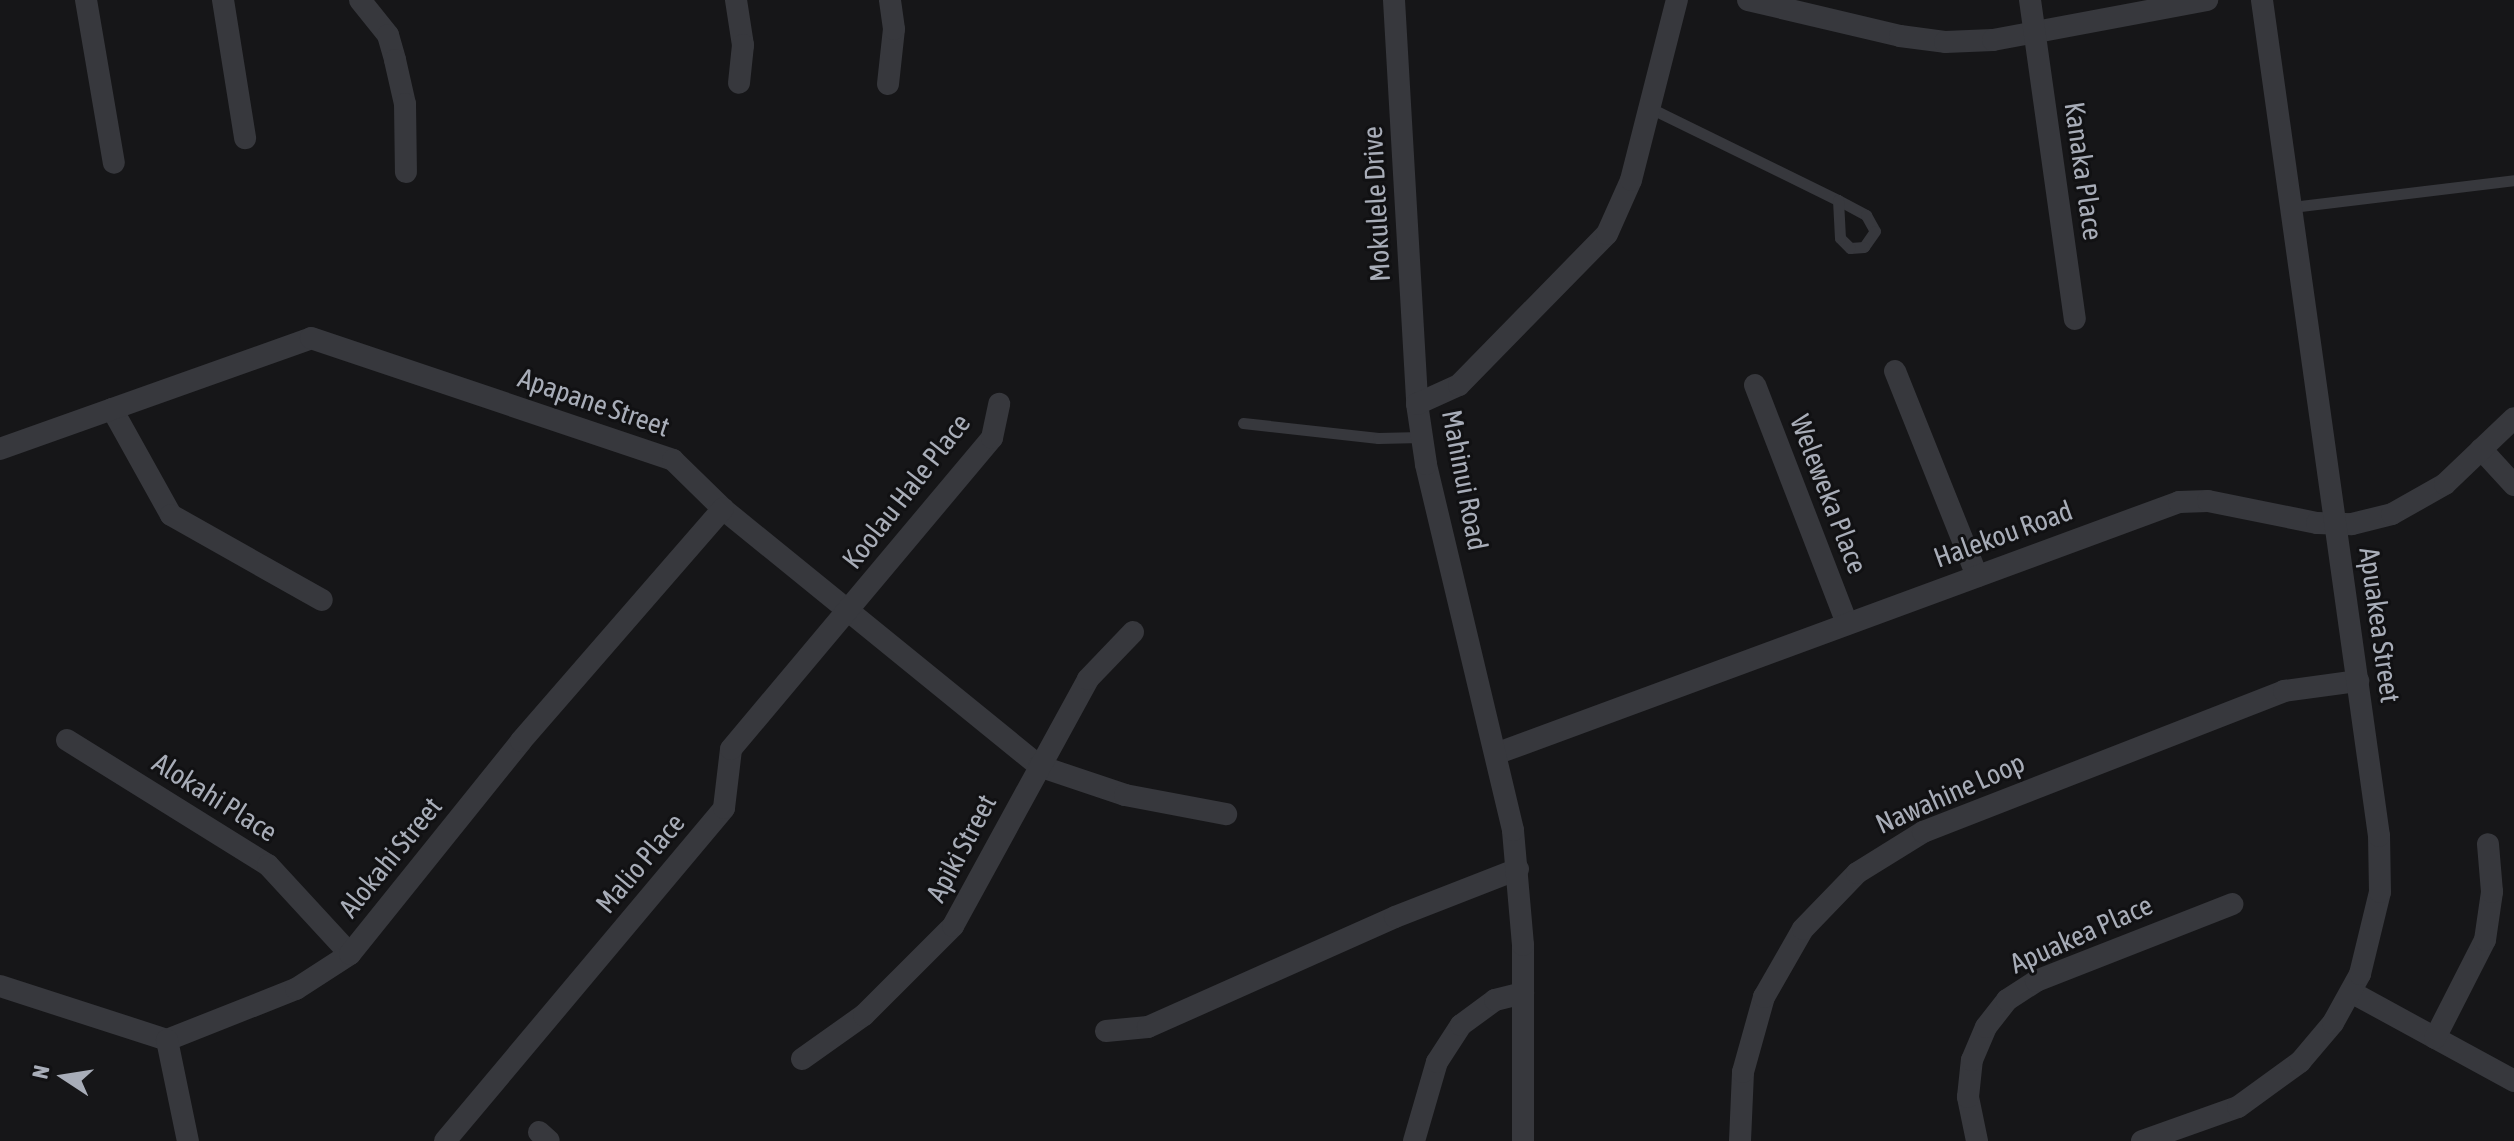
<!DOCTYPE html>
<html>
<head>
<meta charset="utf-8">
<style>
	body { margin:0 }
	#map { position:relative; width:2514px; height:1141px; overflow:hidden; background:#161618; font-family:"Asap Condensed",sans-serif }
	div>[style] { position:absolute }
	.service>* { height:11px; margin:-5.5px; padding:0 5.5px; transform-origin:5.5px; border-radius:5.5px; background:#37383d }
	.minor>* { height:22px; margin:-11px; padding:0 11px; transform-origin:11px; border-radius:11px; background:#37383d }
	span { translate:-50% -50%; white-space:nowrap; text-align:center; line-height:1.15; -webkit-text-stroke:6px #111113; paint-order:stroke }
	.street-label { font-size:28px; color:#a8adb8 }
	.north { position:absolute; left:24px; top:1037px; width:80px; height:80px; -webkit-text-stroke:6px #111113; paint-order:stroke; rotate:282deg; font-size:22px; font-weight:700; line-height:32px; text-align:center; color:#a8adb8 }
	.north::after { content:''; display:block; margin:auto; width:28px; height:36px; background:#a8adb8; clip-path:polygon(50% 0,100% 100%,50% 72%,0 100%) }
</style>
</head>
<body>
<div id="map">
	<div class="service">
		<i style="left:1650px;top:108px;width:209px;rotate:26.1deg"></i>
		<i style="left:1838px;top:200px;width:32px;rotate:28deg"></i>
		<i style="left:1866px;top:215px;width:18px;rotate:61deg"></i>
		<i style="left:1875px;top:231px;width:19px;rotate:125deg"></i>
		<i style="left:1864px;top:247px;width:14px;rotate:176deg"></i>
		<i style="left:1850px;top:248px;width:14px;rotate:-135deg"></i>
		<i style="left:1840px;top:238px;width:38px;rotate:-93deg"></i>
		<i style="left:2292px;top:207px;width:224px;rotate:-6.9deg"></i>
		<i style="left:1243px;top:423px;width:136px;rotate:6.3deg"></i>
		<i style="left:1378px;top:438px;width:43px;rotate:-1.3deg"></i>
	</div>
	<div class="minor">
		<i style="left:86px;top:0;width:165px;rotate:80.3deg"></i>
		<i style="left:223px;top:0;width:140px;rotate:80.9deg"></i>
		<i style="left:360px;top:0;width:45px;rotate:51.3deg"></i>
		<i style="left:388px;top:35px;width:26px;rotate:74deg"></i>
		<i style="left:395px;top:60px;width:45px;rotate:77.2deg"></i>
		<i style="left:405px;top:104px;width:68px;rotate:89.2deg"></i>
		<i style="left:736px;top:0;width:46px;rotate:81.2deg"></i>
		<i style="left:743px;top:45px;width:38px;rotate:96deg"></i>
		<i style="left:1394px;top:0;width:405px;rotate:86.7deg"></i>
		<i style="left:1748px;top:0;width:156px;rotate:13.3deg"></i>
		<i style="left:1900px;top:36px;width:45px;rotate:7.6deg"></i>
		<i style="left:1945px;top:42px;width:48px;rotate:-2.4deg"></i>
		<i style="left:1993px;top:40px;width:218px;rotate:-10.6deg"></i>
		<i style="left:2030px;top:0;width:322px;rotate:82deg"></i>
		<i style="left:888px;top:84px;width:55px;rotate:-83.8deg"></i>
		<i style="left:894px;top:29px;width:29px;rotate:-98deg"></i>
		<i style="left:1895px;top:371px;width:221px;rotate:68.2deg"></i>
		<i style="left:1755px;top:385px;width:256px;rotate:68.9deg"></i>
		<i style="left:112px;top:409px;width:121px;rotate:60.9deg"></i>
		<i style="left:171px;top:515px;width:173px;rotate:29.4deg"></i>
		<i style="left:0;top:449px;width:330px;rotate:-19.6deg"></i>
		<i style="left:311px;top:338px;width:382px;rotate:18.6deg"></i>
		<i style="left:673px;top:460px;width:70px;rotate:44.4deg"></i>
		<i style="left:723px;top:509px;width:407px;rotate:39.1deg"></i>
		<i style="left:1039px;top:766px;width:91px;rotate:18.6deg"></i>
		<i style="left:1125px;top:795px;width:103px;rotate:10.7deg"></i>
		<i style="left:2481px;top:449px;width:49px;rotate:47.5deg"></i>
		<i style="left:67px;top:740px;width:237px;rotate:31.9deg"></i>
		<i style="left:268px;top:865px;width:121px;rotate:47.3deg"></i>
		<i style="left:1498px;top:753px;width:726px;rotate:-20.23deg"></i>
		<i style="left:2179px;top:502px;width:29px;rotate:-2deg"></i>
		<i style="left:2208px;top:501px;width:111px;rotate:11.4deg"></i>
		<i style="left:2317px;top:523px;width:35px;rotate:2deg"></i>
		<i style="left:2352px;top:524px;width:41px;rotate:-14deg"></i>
		<i style="left:2392px;top:514px;width:61px;rotate:-29.5deg"></i>
		<i style="left:2445px;top:484px;width:95px;rotate:-43.7deg"></i>
		<i style="left:0;top:986px;width:176px;rotate:17.9deg"></i>
		<i style="left:167px;top:1040px;width:139px;rotate:-21.6deg"></i>
		<i style="left:296px;top:989px;width:64px;rotate:-32.9deg"></i>
		<i style="left:350px;top:954px;width:273px;rotate:-51.2deg"></i>
		<i style="left:521px;top:741px;width:308px;rotate:-49deg"></i>
		<i style="left:2351px;top:992px;width:186px;rotate:28.6deg"></i>
		<i style="left:1106px;top:1031px;width:42px;rotate:-5.4deg"></i>
		<i style="left:1148px;top:1027px;width:270px;rotate:-24deg"></i>
		<i style="left:1395px;top:917px;width:132px;rotate:-21.3deg"></i>
		<i style="left:2435px;top:1038px;width:110px;rotate:-63deg"></i>
		<i style="left:2485px;top:940px;width:49px;rotate:-81.7deg"></i>
		<i style="left:2492px;top:892px;width:48px;rotate:-94.8deg"></i>
		<i style="left:167px;top:1040px;width:103px;rotate:78.3deg"></i>
		<i style="left:802px;top:1059px;width:76px;rotate:-35.4deg"></i>
		<i style="left:864px;top:1015px;width:126px;rotate:-45deg"></i>
		<i style="left:953px;top:926px;width:281px;rotate:-61.3deg"></i>
		<i style="left:1088px;top:679px;width:65px;rotate:-46.2deg"></i>
		<i style="left:539px;top:1132px;width:13px;rotate:42deg"></i>
		<i style="left:445px;top:1141px;width:434px;rotate:-50deg"></i>
		<i style="left:724px;top:808px;width:59px;rotate:-83.2deg"></i>
		<i style="left:731px;top:749px;width:406px;rotate:-50deg"></i>
		<i style="left:992px;top:438px;width:35px;rotate:-78deg"></i>
		<i style="left:1414px;top:1141px;width:82px;rotate:-73.8deg"></i>
		<i style="left:1437px;top:1062px;width:44px;rotate:-57deg"></i>
		<i style="left:1461px;top:1025px;width:42px;rotate:-36.3deg"></i>
		<i style="left:1495px;top:1000px;width:29px;rotate:-14deg"></i>
		<i style="left:1523px;top:1141px;width:196px;rotate:-90deg"></i>
		<i style="left:1523px;top:945px;width:115px;rotate:-95deg"></i>
		<i style="left:1513px;top:830px;width:376px;rotate:-103.4deg"></i>
		<i style="left:1426px;top:464px;width:61px;rotate:-98.5deg"></i>
		<i style="left:1417px;top:404px;width:46px;rotate:-24.3deg"></i>
		<i style="left:1459px;top:385px;width:211px;rotate:-45.6deg"></i>
		<i style="left:1607px;top:234px;width:59px;rotate:-66deg"></i>
		<i style="left:1631px;top:180px;width:186px;rotate:-75.7deg"></i>
		<i style="left:1740px;top:1141px;width:69px;rotate:-87.5deg"></i>
		<i style="left:1743px;top:1072px;width:78px;rotate:-74.4deg"></i>
		<i style="left:1764px;top:997px;width:78px;rotate:-60.2deg"></i>
		<i style="left:1803px;top:929px;width:78px;rotate:-46deg"></i>
		<i style="left:1857px;top:873px;width:78px;rotate:-31.8deg"></i>
		<i style="left:1923px;top:832px;width:388px;rotate:-21.3deg"></i>
		<i style="left:2284px;top:691px;width:75px;rotate:-7.7deg"></i>
		<i style="left:1977px;top:1141px;width:45px;rotate:-101.6deg"></i>
		<i style="left:1968px;top:1097px;width:37px;rotate:-84deg"></i>
		<i style="left:1972px;top:1060px;width:36px;rotate:-67deg"></i>
		<i style="left:1986px;top:1027px;width:34px;rotate:-52deg"></i>
		<i style="left:2007px;top:1000px;width:35px;rotate:-33deg"></i>
		<i style="left:2036px;top:981px;width:211px;rotate:-21.4deg"></i>
		<i style="left:2142px;top:1141px;width:102px;rotate:-19.5deg"></i>
		<i style="left:2238px;top:1107px;width:77px;rotate:-36deg"></i>
		<i style="left:2300px;top:1062px;width:51px;rotate:-49.8deg"></i>
		<i style="left:2333px;top:1023px;width:56px;rotate:-61.1deg"></i>
		<i style="left:2360px;top:974px;width:84px;rotate:-76.3deg"></i>
		<i style="left:2380px;top:892px;width:56px;rotate:-91deg"></i>
		<i style="left:2379px;top:836px;width:844px;rotate:-97.97deg"></i>
	</div>
	<div class="street-label">
		<span style="left:2084px;top:171px;rotate:82deg">Kanaka Place</span>
		<span style="left:1376px;top:204px;rotate:-93deg">Mokulele Drive</span>
		<span style="left:594px;top:402px;rotate:19deg">Apapane Street</span>
		<span style="left:1465px;top:480px;rotate:79deg">Mahinui Road</span>
		<span style="left:906px;top:491px;rotate:-52deg">Koolau Hale Place</span>
		<span style="left:1829px;top:494px;rotate:69deg">Weleweka Place</span>
		<span style="left:2003px;top:534px;rotate:-20deg">Halekou Road</span>
		<span style="left:2380px;top:625px;rotate:82deg">Apuakea Street</span>
		<span style="left:1950px;top:793px;rotate:-24deg">Nawahine Loop</span>
		<span style="left:215px;top:797px;rotate:32deg">Alokahi Place</span>
		<span style="left:961px;top:848px;rotate:-62deg">Apiki Street</span>
		<span style="left:390px;top:857px;rotate:-51deg">Alokahi Street</span>
		<span style="left:640px;top:863px;rotate:-50deg">Malio Place</span>
		<span style="left:2081px;top:934px;rotate:-24deg">Apuakea Place</span>
	</div>
	<div class="north">N</div>
</div>
</body>
</html>
